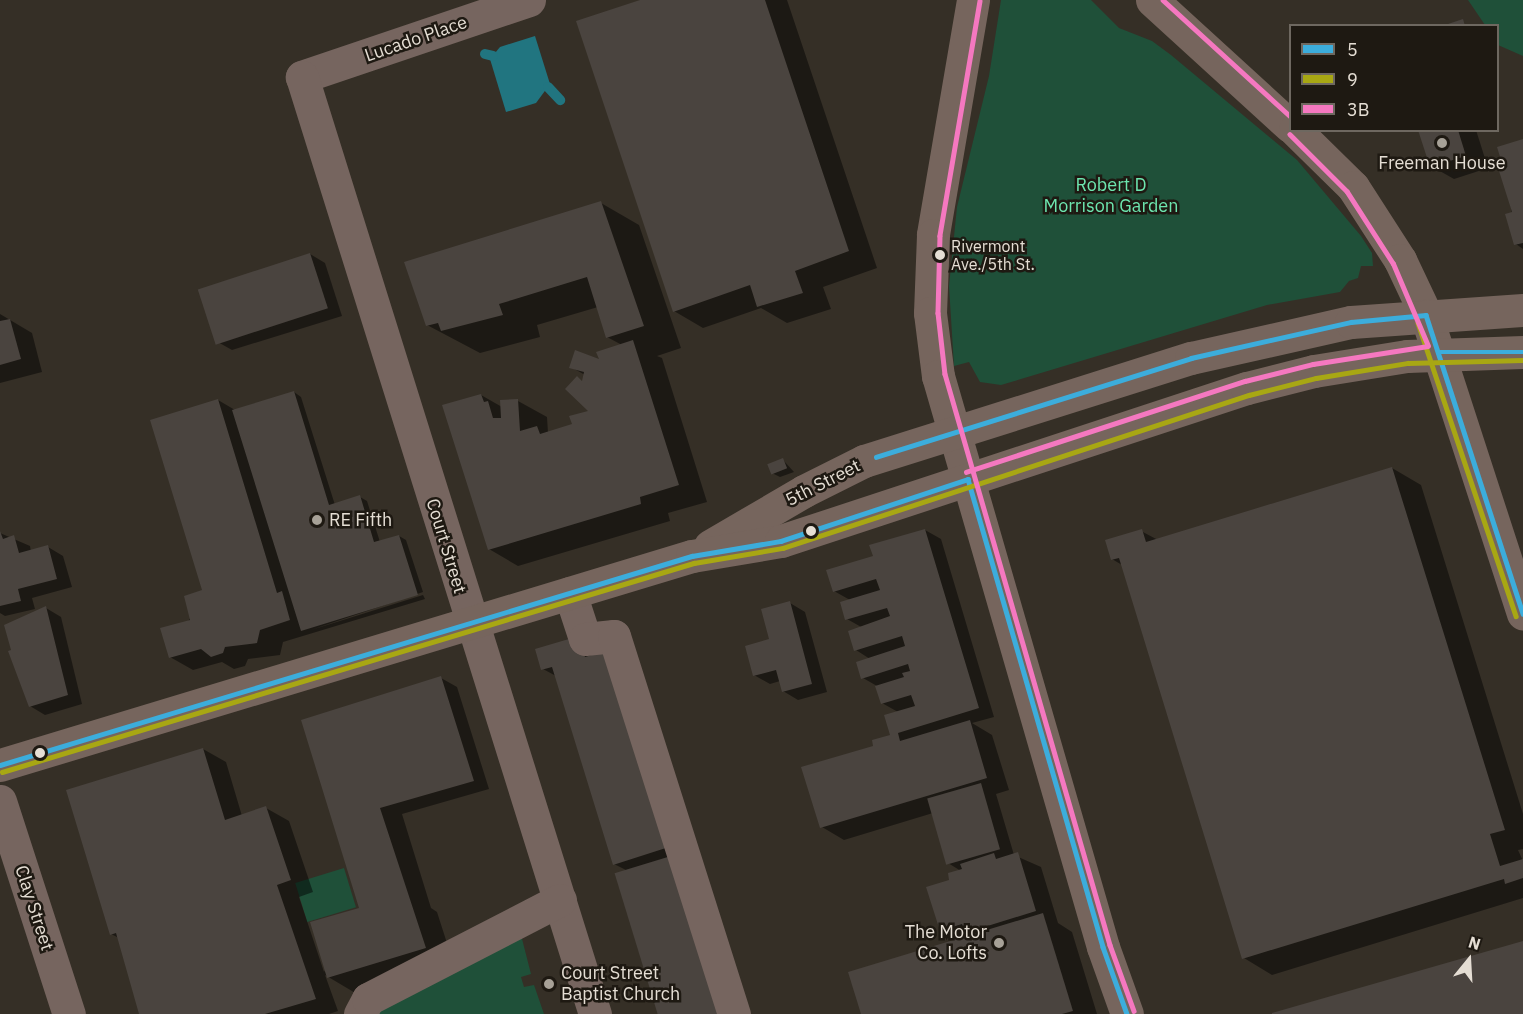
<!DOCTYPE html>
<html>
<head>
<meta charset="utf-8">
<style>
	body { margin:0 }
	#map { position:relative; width:1523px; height:1014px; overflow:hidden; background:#352f26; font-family:"IBM Plex Sans",sans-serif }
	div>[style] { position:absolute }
	.green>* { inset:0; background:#1f5039; transform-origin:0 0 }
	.water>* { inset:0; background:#217580 }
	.shadow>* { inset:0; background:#0007 }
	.stream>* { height:10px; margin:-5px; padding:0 5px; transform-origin:5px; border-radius:5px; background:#217580 }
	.building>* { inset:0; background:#4a443f; transform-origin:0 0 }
	.minor>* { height:33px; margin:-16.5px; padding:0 16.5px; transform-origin:16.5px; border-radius:16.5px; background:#76655f }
	.major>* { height:33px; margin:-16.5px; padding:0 16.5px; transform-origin:16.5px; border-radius:16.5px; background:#76655d }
	.bus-1>* { height:4.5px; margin:-2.25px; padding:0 2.25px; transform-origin:2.25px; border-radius:2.25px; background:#3caddc }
	.bus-2>* { height:4.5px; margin:-2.25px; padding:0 2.25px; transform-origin:2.25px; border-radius:2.25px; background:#a8a713 }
	.bus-3>* { height:4.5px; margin:-2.25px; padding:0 2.25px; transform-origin:2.25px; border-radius:2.25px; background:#f578c0 }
	.dots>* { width:16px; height:16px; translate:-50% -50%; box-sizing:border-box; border:3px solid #1e1912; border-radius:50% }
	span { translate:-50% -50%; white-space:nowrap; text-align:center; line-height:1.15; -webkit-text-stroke:5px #1e1912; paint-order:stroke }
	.bus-label { font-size:16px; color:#e5ded4 }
	.left { translate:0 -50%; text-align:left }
	.street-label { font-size:18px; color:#e5ded4 }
	.poi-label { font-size:18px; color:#e5ded4 }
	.right { translate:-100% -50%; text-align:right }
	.park-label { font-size:18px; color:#6de6af }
	.legend { position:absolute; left:1289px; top:24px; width:210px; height:108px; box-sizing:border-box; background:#1e1912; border:2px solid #6e6860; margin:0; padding:8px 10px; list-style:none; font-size:18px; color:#e5ded4 }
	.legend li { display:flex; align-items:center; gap:12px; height:30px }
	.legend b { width:30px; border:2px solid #6e6860 }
	.north { position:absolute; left:1439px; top:930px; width:60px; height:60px; -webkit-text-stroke:4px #1e1912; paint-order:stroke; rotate:18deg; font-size:16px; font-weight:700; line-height:24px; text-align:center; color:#e5ded4 }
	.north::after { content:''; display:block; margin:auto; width:21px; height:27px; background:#e5ded4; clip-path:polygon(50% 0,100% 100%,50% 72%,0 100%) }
</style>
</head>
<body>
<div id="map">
	<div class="green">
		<i style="clip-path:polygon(1001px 0,1091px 0,1119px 28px,1152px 41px,1171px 55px,1297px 160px,1361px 236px,1372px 253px,1373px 266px,1361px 266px,1358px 278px,1349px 281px,1340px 292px,1267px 305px,1001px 385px,980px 382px,969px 362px,954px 366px,949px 286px,957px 207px,989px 76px)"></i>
		<i style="clip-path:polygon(1468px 0,1523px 0,1523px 56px,1498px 45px,1498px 26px,1485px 25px)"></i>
		<i style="left:344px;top:868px;width:41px;height:51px;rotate:73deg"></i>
		<i style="clip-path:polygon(520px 931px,531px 974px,521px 977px,524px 987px,534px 985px,544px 1014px,357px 1014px)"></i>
	</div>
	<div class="water">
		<i style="clip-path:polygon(535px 36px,550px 84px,536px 103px,506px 112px,490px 59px,500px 47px)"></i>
	</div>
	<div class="shadow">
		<i style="clip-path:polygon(644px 0,787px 0,877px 268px,823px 287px,831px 309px,787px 323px,761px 308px,703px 328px,674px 311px)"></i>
		<i style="clip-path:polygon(1420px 130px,1476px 130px,1488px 168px,1454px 179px,1431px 166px)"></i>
		<i style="clip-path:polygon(1523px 141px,1523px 249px,1516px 244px,1506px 171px)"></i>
		<i style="clip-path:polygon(601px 203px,639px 225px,681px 348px,657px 356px,662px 358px,707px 502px,668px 513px,670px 521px,518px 566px,489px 549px,481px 395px,502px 407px,518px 401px,547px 417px,548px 433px,574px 425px,591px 411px,577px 378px,583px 382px,585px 375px,571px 367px,601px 362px,622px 345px,607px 337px,598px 307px,537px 325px,540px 337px,480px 353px,427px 325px)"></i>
		<i style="clip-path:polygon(310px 254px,325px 263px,342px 316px,232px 350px,216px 341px)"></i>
		<i style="clip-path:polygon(0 314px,32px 333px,42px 372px,0 383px)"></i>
		<i style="clip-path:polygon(294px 392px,301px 397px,335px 505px,360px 497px,367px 501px,380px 542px,399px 536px,406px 540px,423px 592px,311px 630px,423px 595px,425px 599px,283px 642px,280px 655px,248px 659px,245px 666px,234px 669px,222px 662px,193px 670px,170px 657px,204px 591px,218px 400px,235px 410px)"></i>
		<i style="clip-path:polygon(783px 460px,794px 472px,780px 477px,772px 473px)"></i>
		<i style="clip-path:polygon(1392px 468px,1421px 485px,1523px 814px,1523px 849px,1518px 850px,1523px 861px,1523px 898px,1272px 975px,1244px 958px,1122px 565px,1112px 559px,1141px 531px,1158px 540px)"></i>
		<i style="clip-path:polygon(925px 530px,941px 539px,994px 717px,972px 723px,992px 735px,1009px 790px,996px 794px,1014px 855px,1041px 867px,1058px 923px,1072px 932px,1097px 1014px,863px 1014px,959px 940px,941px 930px,951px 881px,961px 871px,948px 863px,933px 813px,844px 840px,822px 827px,875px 747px,892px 736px,898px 712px,882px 703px,877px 686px,863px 678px,870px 659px,856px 650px,863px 628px,847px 619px,850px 600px,834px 591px,874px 557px)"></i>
		<i style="clip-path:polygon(0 533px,30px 546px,31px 552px,48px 547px,63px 556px,72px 587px,32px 598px,35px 609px,5px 616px,0 613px)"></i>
		<i style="clip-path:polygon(790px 603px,805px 612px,827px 692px,798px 700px,783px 691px,780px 681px,770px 684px,754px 675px)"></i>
		<i style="clip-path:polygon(46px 608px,61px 617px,82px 704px,45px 715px,30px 706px)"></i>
		<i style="clip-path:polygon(594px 647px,687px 867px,660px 1014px,628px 871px,614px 864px,556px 676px,543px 669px)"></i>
		<i style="clip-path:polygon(441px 678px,457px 687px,489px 789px,402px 814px,431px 908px,437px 912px,454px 965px,357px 994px,325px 975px,338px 1011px,329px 1014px,141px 1014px,119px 938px,111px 934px,203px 749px,226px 762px,242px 816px,266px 808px,289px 821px,313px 892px,299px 897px,324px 972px,363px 908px,303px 721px)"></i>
	</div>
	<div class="stream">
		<i style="left:485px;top:54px;width:8px;rotate:14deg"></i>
		<i style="left:548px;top:87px;width:18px;rotate:47deg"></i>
	</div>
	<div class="building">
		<i style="clip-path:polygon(640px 0,765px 0,849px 251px,795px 271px,803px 293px,757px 307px,750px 285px,673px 312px,576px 21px)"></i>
		<i style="clip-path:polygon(1463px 19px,1465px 26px,1445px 26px,1445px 25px)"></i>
		<i style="clip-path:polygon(1418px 130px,1458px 130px,1466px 156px,1430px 167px)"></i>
		<i style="clip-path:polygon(1523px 139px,1523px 243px,1514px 245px,1505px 214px,1512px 212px,1499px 171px,1504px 170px,1497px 147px)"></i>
		<i style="clip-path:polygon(601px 201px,644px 326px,606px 338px,587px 277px,499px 304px,503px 315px,441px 331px,438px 323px,426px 326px,404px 262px)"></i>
		<i style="left:310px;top:253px;width:58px;height:118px;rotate:72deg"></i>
		<i style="clip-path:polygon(10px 319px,21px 359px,0 365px,0 321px)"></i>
		<i style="clip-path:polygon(633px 340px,679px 485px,640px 497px,641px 504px,488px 550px,442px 405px,481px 394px,484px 402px,488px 401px,493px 418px,501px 418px,500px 400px,518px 399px,520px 431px,537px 426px,540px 434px,572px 424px,569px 416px,588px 411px,565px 389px,577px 376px,582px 381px,584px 372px,569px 368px,575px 350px,599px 359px,596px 352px)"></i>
		<i style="clip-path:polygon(294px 391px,329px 505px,360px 495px,374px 542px,399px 535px,418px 595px,301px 631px,232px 410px)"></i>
		<i style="clip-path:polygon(218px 399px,277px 593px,282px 591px,290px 620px,260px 630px,257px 643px,225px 647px,223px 653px,211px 657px,201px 649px,169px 658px,160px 628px,190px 620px,184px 596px,202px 590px,150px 420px)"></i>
		<i style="left:783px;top:458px;width:11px;height:17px;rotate:68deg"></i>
		<i style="clip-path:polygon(1392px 467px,1505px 830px,1490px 834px,1500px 866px,1523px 859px,1523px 878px,1505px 884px,1504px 879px,1242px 959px,1119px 558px,1111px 560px,1105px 540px,1142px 529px,1146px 542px)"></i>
		<i style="clip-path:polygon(925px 529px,979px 708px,898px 733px,900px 741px,970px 720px,987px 778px,820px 828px,801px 767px,873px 746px,872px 740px,890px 735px,884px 715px,915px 706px,911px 695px,881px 704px,875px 686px,904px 677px,902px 673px,910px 671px,908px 664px,861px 679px,856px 662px,905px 646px,902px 636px,854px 651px,848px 631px,890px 616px,887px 608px,845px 620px,840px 602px,880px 590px,876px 579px,833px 592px,826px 570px,873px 556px,869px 545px)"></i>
		<i style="clip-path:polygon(0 531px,3px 539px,14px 535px,19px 553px,48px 545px,57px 579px,18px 589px,21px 601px,0 606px)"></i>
		<i style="clip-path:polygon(790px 601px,812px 684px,782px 692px,776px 670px,753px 676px,745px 646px,769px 639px,761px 609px)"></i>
		<i style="clip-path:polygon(46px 606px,68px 695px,29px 707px,8px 651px,11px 650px,4px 625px)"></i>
		<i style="clip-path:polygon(579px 636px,585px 657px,608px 650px,669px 847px,613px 865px,552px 667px,541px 670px,535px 649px)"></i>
		<i style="clip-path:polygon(441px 676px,474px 781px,380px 808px,426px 948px,327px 978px,310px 922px,359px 908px,301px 720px)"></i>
		<i style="clip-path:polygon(203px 748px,225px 820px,266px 806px,291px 880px,277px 885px,316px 999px,265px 1014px,139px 1014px,116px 933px,110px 935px,66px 790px)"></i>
		<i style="left:981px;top:783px;width:69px;height:56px;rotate:74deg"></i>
		<i style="clip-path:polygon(1018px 852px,1036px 911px,965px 933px,962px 924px,940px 931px,926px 887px,949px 880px,948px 873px,962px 869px,960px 864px,994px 853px,996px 859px)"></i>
		<i style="left:671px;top:856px;width:165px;height:59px;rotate:73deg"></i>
		<i style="clip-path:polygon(1043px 913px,1073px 1011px,1062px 1014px,861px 1014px,848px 972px)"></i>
		<i style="clip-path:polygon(1523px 941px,1523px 1014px,1272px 1014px,1272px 1013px)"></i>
	</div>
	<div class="minor">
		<i style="left:529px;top:0;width:240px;rotate:161.3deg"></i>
		<i style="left:302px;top:77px;width:982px;rotate:72.64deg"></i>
		<i style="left:570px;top:593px;width:48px;rotate:71.9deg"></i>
		<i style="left:585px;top:639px;width:29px;rotate:-6deg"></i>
		<i style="left:614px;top:636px;width:397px;rotate:72.4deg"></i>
		<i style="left:0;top:801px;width:224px;rotate:72.1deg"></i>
		<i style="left:360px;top:1014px;width:17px;rotate:-62deg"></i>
		<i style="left:368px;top:999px;width:216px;rotate:-27.3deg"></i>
	</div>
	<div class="major">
		<i style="left:973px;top:0;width:238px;rotate:99.7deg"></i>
		<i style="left:933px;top:235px;width:78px;rotate:92.2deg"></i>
		<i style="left:930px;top:313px;width:64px;rotate:82.8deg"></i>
		<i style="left:938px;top:376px;width:594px;rotate:73.88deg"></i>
		<i style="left:1103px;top:947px;width:71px;rotate:70.3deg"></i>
		<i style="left:1152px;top:0;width:187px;rotate:42.4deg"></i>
		<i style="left:1295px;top:130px;width:81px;rotate:44.5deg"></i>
		<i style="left:1353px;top:187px;width:87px;rotate:57.2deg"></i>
		<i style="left:1400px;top:260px;width:61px;rotate:64.7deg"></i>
		<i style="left:1426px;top:315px;width:314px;rotate:72deg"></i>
		<i style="left:710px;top:546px;width:109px;rotate:-30.3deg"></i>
		<i style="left:804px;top:491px;width:67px;rotate:-26.6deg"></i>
		<i style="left:864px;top:461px;width:343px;rotate:-17.5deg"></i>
		<i style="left:1191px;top:358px;width:164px;rotate:-12.7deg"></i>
		<i style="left:1351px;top:322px;width:172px;rotate:-4deg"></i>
		<i style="left:0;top:765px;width:723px;rotate:-16.81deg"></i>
		<i style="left:692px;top:556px;width:90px;rotate:-9.6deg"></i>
		<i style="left:781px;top:541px;width:490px;rotate:-18.2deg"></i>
		<i style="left:1247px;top:388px;width:69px;rotate:-14.2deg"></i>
		<i style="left:1314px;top:371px;width:94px;rotate:-9.2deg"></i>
		<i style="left:1407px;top:356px;width:116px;rotate:-2deg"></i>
	</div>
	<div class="bus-1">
		<i style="left:1439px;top:352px;width:84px"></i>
		<i style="left:876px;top:457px;width:330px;rotate:-17.4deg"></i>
		<i style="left:1191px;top:358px;width:164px;rotate:-12.7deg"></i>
		<i style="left:1351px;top:322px;width:75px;rotate:-5.3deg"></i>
		<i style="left:1426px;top:315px;width:314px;rotate:72deg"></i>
		<i style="left:0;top:765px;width:723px;rotate:-16.81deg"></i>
		<i style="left:692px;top:556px;width:90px;rotate:-9.6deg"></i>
		<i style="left:781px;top:541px;width:197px;rotate:-18.3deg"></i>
		<i style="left:968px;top:479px;width:487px;rotate:73.9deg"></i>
		<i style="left:1103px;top:947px;width:71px;rotate:70.3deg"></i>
	</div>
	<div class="bus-2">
		<i style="left:1418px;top:323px;width:309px;rotate:71.5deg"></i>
		<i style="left:2px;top:772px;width:723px;rotate:-16.81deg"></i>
		<i style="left:694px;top:563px;width:90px;rotate:-9.6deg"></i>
		<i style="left:783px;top:548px;width:490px;rotate:-18.2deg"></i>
		<i style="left:1249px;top:395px;width:69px;rotate:-14.2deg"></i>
		<i style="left:1316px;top:378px;width:93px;rotate:-9.3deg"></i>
		<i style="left:1408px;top:363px;width:115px;rotate:-1.5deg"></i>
	</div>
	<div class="bus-3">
		<i style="left:1163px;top:0;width:172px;rotate:42.4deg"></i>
		<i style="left:980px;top:1px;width:238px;rotate:99.7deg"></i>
		<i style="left:940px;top:236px;width:77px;rotate:91.5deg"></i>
		<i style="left:938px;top:313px;width:61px;rotate:83.5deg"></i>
		<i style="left:945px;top:374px;width:594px;rotate:73.88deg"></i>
		<i style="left:1110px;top:945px;width:70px;rotate:70deg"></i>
		<i style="left:966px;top:472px;width:293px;rotate:-18.1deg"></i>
		<i style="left:1245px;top:381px;width:70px;rotate:-14deg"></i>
		<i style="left:1313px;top:364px;width:116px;rotate:-8.9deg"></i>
		<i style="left:1428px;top:346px;width:89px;rotate:-113.1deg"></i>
		<i style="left:1393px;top:264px;width:85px;rotate:-122.6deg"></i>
		<i style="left:1347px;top:192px;width:81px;rotate:-135deg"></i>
	</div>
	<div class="dots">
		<i style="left:1442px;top:143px;background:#a7a197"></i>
		<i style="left:940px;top:255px;background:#e5ded4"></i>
		<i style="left:317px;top:520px;background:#a7a197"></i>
		<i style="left:811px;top:531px;background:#e5ded4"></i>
		<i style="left:40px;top:753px;background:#e5ded4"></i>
		<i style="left:999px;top:943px;background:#a7a197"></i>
		<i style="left:549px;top:984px;background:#a7a197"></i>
	</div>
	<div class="bus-label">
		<span class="left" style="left:951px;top:255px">Rivermont<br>Ave./5th St.</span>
	</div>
	<div class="street-label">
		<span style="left:416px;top:39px;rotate:-19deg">Lucado Place</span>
		<span style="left:823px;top:483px;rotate:-27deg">5th Street</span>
		<span style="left:446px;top:546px;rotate:73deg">Court Street</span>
		<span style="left:34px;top:908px;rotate:72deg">Clay Street</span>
	</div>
	<div class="poi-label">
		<span style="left:1442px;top:163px">Freeman House</span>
		<span class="left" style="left:329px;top:520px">RE Fifth</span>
		<span class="right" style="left:987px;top:943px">The Motor<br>Co. Lofts</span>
		<span class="left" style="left:561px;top:984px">Court Street<br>Baptist Church</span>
	</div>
	<div class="park-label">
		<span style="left:1111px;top:196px">Robert D<br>Morrison Garden</span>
	</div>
	<ul class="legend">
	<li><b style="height:8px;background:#3caddc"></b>5</li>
	<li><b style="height:8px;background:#a8a713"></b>9</li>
	<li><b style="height:8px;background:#f578c0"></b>3B</li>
	</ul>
	<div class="north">N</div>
</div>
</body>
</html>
